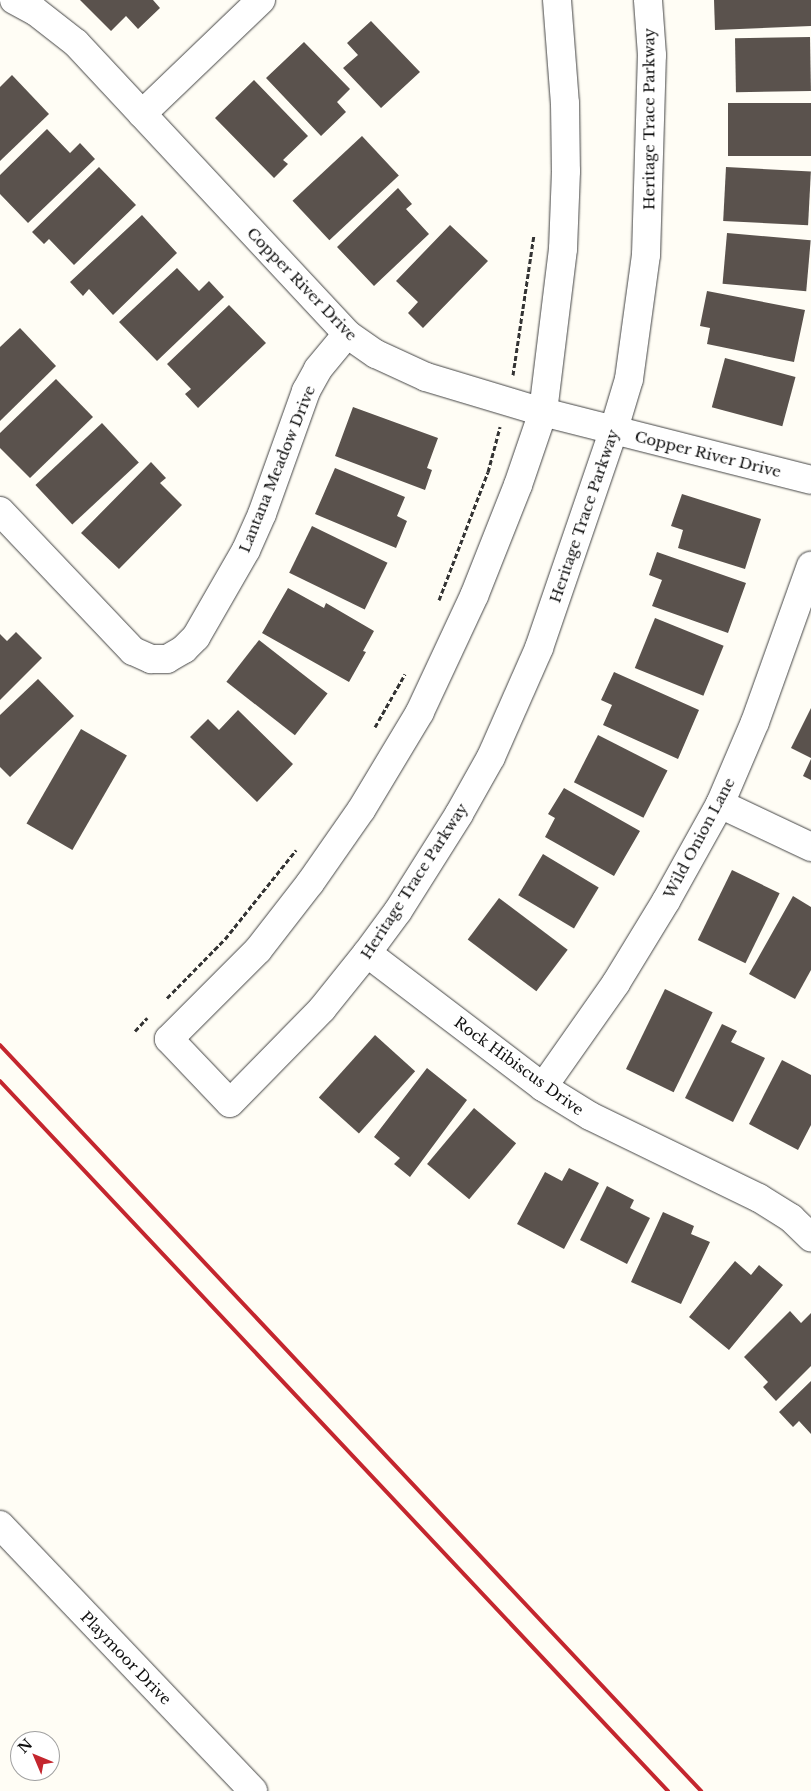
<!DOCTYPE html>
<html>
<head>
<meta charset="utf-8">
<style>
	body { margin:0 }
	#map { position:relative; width:811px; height:1791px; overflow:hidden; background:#fffdf5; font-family:"Libre Baskerville",serif }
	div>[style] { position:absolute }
	.building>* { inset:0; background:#5a524d; transform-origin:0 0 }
	.path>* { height:3px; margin-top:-1.5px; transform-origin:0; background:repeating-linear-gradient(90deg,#333 0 5px,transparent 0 7.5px) }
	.roads { filter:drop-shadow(0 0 1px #444) drop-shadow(0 0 1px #444) }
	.minor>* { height:28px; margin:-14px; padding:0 14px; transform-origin:14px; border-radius:14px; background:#fff }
	.rail>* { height:4px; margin:-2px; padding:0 2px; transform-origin:2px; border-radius:2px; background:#c4262e }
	span { translate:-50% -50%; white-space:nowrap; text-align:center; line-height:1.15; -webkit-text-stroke:5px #fff; paint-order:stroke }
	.street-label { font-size:15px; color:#111 }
	.north { position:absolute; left:10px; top:1731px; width:50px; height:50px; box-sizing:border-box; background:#fff; border:1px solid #a0a0a0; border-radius:50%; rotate:315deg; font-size:14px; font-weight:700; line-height:20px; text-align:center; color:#111 }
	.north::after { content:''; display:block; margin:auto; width:18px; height:22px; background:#c4262e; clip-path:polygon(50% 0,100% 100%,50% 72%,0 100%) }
</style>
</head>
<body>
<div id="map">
	<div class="building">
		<i style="clip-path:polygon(80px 0,153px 0,160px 8px,138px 29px,126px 16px,111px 31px)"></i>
		<i style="clip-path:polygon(714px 0,811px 0,811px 26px,715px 30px)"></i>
		<i style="clip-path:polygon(371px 21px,420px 72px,381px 108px,343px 68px,358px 55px,347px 43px)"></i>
		<i style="left:810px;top:37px;width:54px;height:75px;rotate:89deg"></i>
		<i style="clip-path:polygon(304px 42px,350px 89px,337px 102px,346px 112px,321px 136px,266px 78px)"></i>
		<i style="clip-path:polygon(12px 75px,49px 114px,0 161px,0 87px)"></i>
		<i style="clip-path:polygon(254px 80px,308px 136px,283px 160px,288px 164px,274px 178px,215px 118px)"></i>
		<i style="left:811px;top:103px;width:53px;height:83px;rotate:90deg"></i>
		<i style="clip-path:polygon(47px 129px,70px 153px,80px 143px,95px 159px,28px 223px,0 194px,0 175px)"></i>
		<i style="left:362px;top:136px;width:54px;height:95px;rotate:47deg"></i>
		<i style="clip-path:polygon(99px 167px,136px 205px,74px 265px,49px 239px,44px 244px,32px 232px)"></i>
		<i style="left:726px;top:167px;width:85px;height:54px;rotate:3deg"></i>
		<i style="clip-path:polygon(398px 188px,412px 204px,406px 209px,429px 234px,374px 286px,337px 247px)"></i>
		<i style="clip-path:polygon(142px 215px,177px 253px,113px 315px,89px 289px,83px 296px,70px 282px)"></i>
		<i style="clip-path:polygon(450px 225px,488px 261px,423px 328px,408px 313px,418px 302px,396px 281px)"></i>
		<i style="left:727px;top:233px;width:84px;height:51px;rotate:5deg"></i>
		<i style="clip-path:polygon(177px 268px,199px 291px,209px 281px,224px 297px,157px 361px,119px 322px)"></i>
		<i style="clip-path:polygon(707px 291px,805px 310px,794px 362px,707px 344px,710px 328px,700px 326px)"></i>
		<i style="clip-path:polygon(229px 305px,266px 343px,198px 408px,185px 394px,191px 389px,167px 364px)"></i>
		<i style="clip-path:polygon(20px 328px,56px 366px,0 421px,0 347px)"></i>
		<i style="left:725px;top:358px;width:73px;height:51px;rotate:15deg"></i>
		<i style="clip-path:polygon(56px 379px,93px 417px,30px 478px,0 448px,0 433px)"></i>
		<i style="clip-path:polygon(353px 407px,438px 438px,427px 468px,432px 470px,425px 490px,335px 456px)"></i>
		<i style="left:102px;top:423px;width:54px;height:91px;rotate:47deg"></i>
		<i style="clip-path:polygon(151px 462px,166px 478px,160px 483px,182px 505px,119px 569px,81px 533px)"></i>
		<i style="clip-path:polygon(335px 468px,405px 497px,397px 516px,407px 521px,396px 548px,315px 514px)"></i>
		<i style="clip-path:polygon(682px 494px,761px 519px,745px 569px,678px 548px,683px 530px,671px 526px)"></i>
		<i style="left:312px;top:526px;width:84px;height:52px;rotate:26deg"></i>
		<i style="clip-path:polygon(657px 552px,746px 583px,728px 633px,652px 606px,662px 580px,649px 575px)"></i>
		<i style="clip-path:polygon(288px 588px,324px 608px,326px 603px,374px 631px,363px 651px,366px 652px,349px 682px,262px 633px)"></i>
		<i style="left:655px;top:618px;width:74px;height:54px;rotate:22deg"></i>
		<i style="clip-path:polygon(16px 632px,42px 658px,0 700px,0 634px,7px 641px)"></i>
		<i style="left:259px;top:640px;width:87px;height:53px;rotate:38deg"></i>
		<i style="clip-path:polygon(614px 672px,699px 710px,678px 759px,603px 725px,612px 705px,601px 700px)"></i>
		<i style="clip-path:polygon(38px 679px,74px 716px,10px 777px,0 767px,0 715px)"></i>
		<i style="clip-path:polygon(811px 708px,811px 758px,791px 748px)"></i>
		<i style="clip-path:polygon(238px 710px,293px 764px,257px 802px,190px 737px,208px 719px,219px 730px)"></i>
		<i style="left:81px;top:729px;width:53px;height:109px;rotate:30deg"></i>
		<i style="left:598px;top:735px;width:78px;height:53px;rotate:27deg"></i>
		<i style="clip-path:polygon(811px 759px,811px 780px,803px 776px)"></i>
		<i style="clip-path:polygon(564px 788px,640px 831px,614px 876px,545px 837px,555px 818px,548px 814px)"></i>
		<i style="left:543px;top:854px;width:65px;height:48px;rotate:31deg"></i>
		<i style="left:732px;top:870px;width:53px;height:78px;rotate:26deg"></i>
		<i style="clip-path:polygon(793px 896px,811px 907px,811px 970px,795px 999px,749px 974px)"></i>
		<i style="left:499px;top:898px;width:86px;height:52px;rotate:37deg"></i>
		<i style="left:665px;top:989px;width:53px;height:89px;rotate:26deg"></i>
		<i style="clip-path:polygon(722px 1024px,737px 1031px,731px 1042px,765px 1058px,733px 1122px,685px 1098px)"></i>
		<i style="left:375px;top:1035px;width:54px;height:84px;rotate:42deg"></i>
		<i style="clip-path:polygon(782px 1060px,811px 1075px,811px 1125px,798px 1150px,749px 1124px)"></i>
		<i style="clip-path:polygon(427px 1068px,467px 1100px,410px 1177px,394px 1164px,400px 1158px,374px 1137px)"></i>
		<i style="left:474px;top:1108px;width:55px;height:73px;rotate:40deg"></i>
		<i style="clip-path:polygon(569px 1168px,599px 1183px,564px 1249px,517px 1224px,545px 1172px,562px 1181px)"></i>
		<i style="clip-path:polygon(607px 1186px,634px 1200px,630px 1208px,650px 1218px,627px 1264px,580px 1240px)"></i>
		<i style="clip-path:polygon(663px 1212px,694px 1226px,691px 1234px,710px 1242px,681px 1304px,631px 1282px)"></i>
		<i style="clip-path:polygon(735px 1261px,751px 1275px,759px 1265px,783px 1285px,729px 1350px,689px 1317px)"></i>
		<i style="clip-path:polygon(790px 1311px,801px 1323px,811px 1313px,811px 1366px,776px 1401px,763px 1387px,768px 1382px,744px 1357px)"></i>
		<i style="clip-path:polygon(811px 1381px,811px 1434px,799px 1421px,793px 1427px,779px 1412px)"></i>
	</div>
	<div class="path">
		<i style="left:513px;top:375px;width:142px;rotate:-81.5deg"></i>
		<i style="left:439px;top:600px;width:137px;rotate:-69.1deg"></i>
		<i style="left:488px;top:472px;width:47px;rotate:-75.1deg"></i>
		<i style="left:375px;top:727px;width:61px;rotate:-60.5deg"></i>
		<i style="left:167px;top:998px;width:83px;rotate:-45.5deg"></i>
		<i style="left:225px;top:939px;width:114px;rotate:-51.4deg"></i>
		<i style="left:135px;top:1031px;width:18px;rotate:-47deg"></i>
	</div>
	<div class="roads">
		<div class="minor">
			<i style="left:14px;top:0;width:24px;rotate:28deg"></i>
			<i style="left:35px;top:11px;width:52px;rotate:38deg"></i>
			<i style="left:76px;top:43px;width:398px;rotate:47deg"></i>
			<i style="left:347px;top:334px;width:35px;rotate:35deg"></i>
			<i style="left:376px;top:354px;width:55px;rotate:24.7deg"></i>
			<i style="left:426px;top:377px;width:122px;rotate:16.7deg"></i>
			<i style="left:543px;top:412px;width:276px;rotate:14.2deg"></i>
			<i style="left:557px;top:0;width:103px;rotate:85.6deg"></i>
			<i style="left:565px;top:103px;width:68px;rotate:89.2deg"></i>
			<i style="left:566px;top:171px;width:78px;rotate:92.2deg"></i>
			<i style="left:563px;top:249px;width:164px;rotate:97deg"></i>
			<i style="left:543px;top:412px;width:77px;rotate:108.9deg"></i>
			<i style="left:518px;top:485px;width:119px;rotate:111.6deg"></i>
			<i style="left:474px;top:596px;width:128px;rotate:115deg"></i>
			<i style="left:420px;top:712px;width:114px;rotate:121deg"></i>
			<i style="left:361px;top:810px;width:89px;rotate:124.9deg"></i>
			<i style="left:310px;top:883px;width:85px;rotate:127.8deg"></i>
			<i style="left:258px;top:950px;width:126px;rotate:135deg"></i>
			<i style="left:169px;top:1039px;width:88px;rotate:46.4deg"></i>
			<i style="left:230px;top:1103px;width:132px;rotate:-45.6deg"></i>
			<i style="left:322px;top:1009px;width:72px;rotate:-51.2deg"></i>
			<i style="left:367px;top:953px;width:52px;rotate:-53.6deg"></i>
			<i style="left:398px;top:911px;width:115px;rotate:-57.8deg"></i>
			<i style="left:459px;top:814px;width:65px;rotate:-60.7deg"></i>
			<i style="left:491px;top:757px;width:119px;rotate:-66.2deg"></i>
			<i style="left:539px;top:648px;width:231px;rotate:-71.1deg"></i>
			<i style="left:614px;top:429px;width:52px;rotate:-73.3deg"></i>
			<i style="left:629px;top:379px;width:125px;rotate:-82.2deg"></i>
			<i style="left:646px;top:255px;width:200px;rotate:-88.3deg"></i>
			<i style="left:652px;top:55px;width:55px;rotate:-94.2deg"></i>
			<i style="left:142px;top:114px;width:165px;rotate:-43.8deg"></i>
			<i style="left:0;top:511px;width:193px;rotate:46.5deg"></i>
			<i style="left:133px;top:651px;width:20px;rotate:24deg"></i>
			<i style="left:151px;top:659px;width:16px"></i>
			<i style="left:167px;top:659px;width:20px;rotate:-30deg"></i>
			<i style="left:184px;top:649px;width:17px;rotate:-45deg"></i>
			<i style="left:196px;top:637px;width:100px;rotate:-60.1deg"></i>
			<i style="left:246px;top:550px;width:39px;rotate:-66deg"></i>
			<i style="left:262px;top:514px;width:131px;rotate:-70.3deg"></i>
			<i style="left:306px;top:391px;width:25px;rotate:-61deg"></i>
			<i style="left:318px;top:369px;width:45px;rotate:-50.4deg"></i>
			<i style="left:720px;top:804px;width:101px;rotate:25.3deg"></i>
			<i style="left:367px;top:953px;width:221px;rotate:37.3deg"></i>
			<i style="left:543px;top:1087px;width:55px;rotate:31.7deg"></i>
			<i style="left:590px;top:1116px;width:188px;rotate:25.9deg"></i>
			<i style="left:759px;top:1198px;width:38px;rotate:32deg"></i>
			<i style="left:791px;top:1218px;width:28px;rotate:44deg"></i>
			<i style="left:543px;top:1087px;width:127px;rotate:-54.9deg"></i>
			<i style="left:616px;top:983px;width:96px;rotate:-58.6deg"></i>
			<i style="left:666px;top:901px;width:111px;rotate:-60.9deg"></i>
			<i style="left:720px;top:804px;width:89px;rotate:-66.9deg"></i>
			<i style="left:755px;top:722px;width:166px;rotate:-70.3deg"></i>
			<i style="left:0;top:1525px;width:367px;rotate:46.4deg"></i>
		</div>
	</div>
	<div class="rail">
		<i style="left:0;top:1045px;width:1024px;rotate:46.78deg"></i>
		<i style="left:0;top:1081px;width:975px;rotate:46.75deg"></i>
	</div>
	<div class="street-label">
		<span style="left:649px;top:119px;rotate:-90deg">Heritage Trace Parkway</span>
		<span style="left:302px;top:284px;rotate:46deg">Copper River Drive</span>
		<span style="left:708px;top:454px;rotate:14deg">Copper River Drive</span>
		<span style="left:277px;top:469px;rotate:-68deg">Lantana Meadow Drive</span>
		<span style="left:584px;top:516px;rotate:-71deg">Heritage Trace Parkway</span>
		<span style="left:699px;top:838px;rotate:-62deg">Wild Onion Lane</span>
		<span style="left:414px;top:881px;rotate:-57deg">Heritage Trace Parkway</span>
		<span style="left:519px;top:1066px;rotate:36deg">Rock Hibiscus Drive</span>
		<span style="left:126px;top:1658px;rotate:46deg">Playmoor Drive</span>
	</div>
	<div class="north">N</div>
</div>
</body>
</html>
